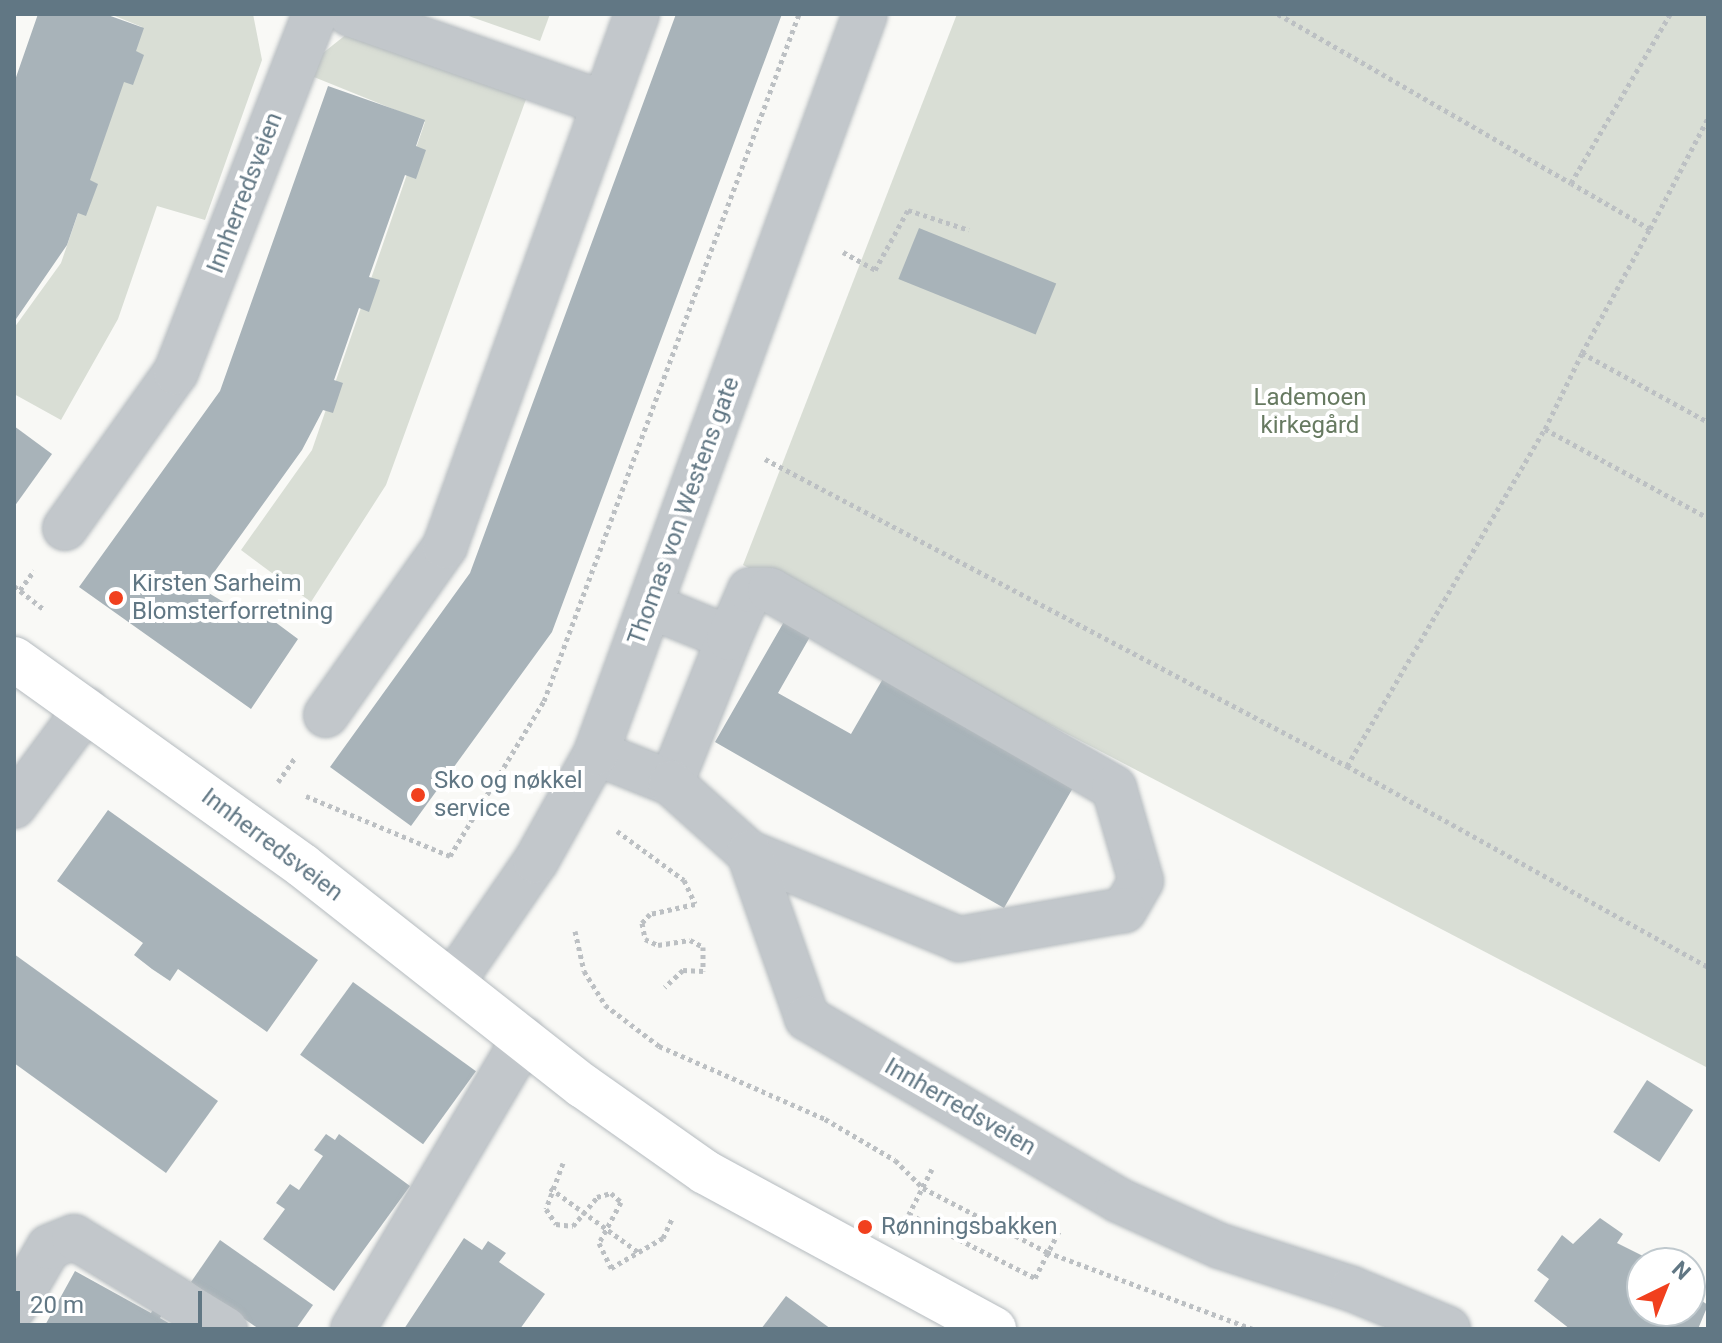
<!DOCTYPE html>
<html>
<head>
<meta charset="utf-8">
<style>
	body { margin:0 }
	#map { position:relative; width:1722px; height:1343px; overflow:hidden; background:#f9f9f6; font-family:Roboto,sans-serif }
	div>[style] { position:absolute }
	.green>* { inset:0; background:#d9ded5 }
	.building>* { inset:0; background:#a8b3b9; transform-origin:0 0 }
	.path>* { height:5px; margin-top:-2.5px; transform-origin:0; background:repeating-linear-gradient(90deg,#bcc0c3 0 4px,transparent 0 8px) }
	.roads { filter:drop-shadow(0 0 2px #b5bbbf) drop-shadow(0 0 2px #b5bbbf) }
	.minor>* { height:44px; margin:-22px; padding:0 22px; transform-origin:22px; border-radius:22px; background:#c2c7cb }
	.major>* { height:44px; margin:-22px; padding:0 22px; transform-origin:22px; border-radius:22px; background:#fff }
	.dots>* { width:22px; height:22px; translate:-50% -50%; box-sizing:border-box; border:4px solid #fff; border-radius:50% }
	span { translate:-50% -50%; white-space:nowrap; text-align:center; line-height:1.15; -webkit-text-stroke:8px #fff; paint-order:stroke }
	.street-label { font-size:24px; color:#617784 }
	.park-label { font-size:24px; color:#677a61 }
	.poi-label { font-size:24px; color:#617784 }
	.left { translate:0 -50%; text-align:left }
	.frame { position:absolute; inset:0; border:16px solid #617784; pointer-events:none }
	.north { position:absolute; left:1626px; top:1247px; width:80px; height:80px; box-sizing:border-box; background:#fff; border:2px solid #c0c9ce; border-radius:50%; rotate:43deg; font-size:22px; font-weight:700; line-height:32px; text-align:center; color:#617784 }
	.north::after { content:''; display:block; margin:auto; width:28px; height:36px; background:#f1401e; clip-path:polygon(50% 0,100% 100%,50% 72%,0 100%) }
	.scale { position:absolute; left:16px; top:1291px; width:186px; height:36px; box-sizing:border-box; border:4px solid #617784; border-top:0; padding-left:10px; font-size:24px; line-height:28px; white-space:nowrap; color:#617784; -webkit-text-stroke:6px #fff; paint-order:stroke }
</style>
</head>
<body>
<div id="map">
	<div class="green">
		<i style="clip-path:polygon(110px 14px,253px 14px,262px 60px,205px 220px,157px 206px,118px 319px,61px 420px,14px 394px,14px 328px,61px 263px,142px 27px)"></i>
		<i style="clip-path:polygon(463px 14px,550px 14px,540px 41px)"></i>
		<i style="clip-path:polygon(957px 14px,1708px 14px,1708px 1068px,743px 565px)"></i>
		<i style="clip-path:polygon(348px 33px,529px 91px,386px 485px,311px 602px,241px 550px,312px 450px,425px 122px,309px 75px,318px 57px)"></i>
	</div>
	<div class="building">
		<i style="clip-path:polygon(38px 14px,105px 14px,144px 28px,136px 51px,144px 55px,133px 85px,124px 82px,90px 180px,98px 184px,86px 216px,78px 213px,67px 245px,14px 322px,14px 83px)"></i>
		<i style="clip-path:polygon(676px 14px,782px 14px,552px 632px,411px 826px,330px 767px,470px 573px)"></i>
		<i style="clip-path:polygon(328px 86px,425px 120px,416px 146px,426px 150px,416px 179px,405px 175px,369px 277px,380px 280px,369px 312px,359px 308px,334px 380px,343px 383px,333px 413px,323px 410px,302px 450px,202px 589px,257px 622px,263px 613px,298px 639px,251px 709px,79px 587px,220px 391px)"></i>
		<i style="left:919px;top:228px;width:148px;height:55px;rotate:22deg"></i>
		<i style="clip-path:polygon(14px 426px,52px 454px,14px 507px)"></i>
		<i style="clip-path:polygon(789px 613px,815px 628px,778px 693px,851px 734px,888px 670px,1078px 779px,1004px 908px,715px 742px)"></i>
		<i style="clip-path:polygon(108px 810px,318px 960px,267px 1032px,178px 969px,170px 981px,152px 969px,134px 955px,143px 943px,57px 881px)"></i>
		<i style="clip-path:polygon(14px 954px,218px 1101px,166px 1173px,14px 1063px)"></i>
		<i style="left:353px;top:982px;width:152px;height:90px;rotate:36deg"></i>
		<i style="left:1647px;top:1080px;width:55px;height:62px;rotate:33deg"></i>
		<i style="clip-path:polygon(326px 1134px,335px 1140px,339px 1134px,410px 1186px,334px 1291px,263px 1239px,285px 1209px,276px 1203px,290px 1184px,299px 1190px,323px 1156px,314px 1150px)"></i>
		<i style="clip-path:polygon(1600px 1218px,1623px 1234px,1617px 1243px,1657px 1263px,1642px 1263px,1642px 1311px,1690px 1311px,1690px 1293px,1708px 1305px,1698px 1329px,1570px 1329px,1534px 1301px,1549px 1279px,1537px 1270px,1562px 1235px,1573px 1244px)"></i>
		<i style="clip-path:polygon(464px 1238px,482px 1250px,488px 1241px,506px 1253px,499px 1262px,545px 1294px,520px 1329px,404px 1329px)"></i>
		<i style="clip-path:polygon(220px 1240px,313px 1305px,296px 1329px,259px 1329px,191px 1282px)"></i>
		<i style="clip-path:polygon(75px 1271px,151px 1313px,155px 1306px,164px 1311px,160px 1318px,179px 1329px,43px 1329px)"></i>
		<i style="clip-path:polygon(786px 1296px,831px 1329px,761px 1329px)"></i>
	</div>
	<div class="path">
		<i style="left:1278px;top:14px;width:338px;rotate:30deg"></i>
		<i style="left:1650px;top:229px;width:125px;rotate:-62.4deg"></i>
		<i style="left:843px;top:252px;width:37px;rotate:29deg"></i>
		<i style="left:875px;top:270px;width:68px;rotate:-61.2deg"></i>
		<i style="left:908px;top:210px;width:64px;rotate:18.2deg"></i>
		<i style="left:1582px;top:353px;width:141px;rotate:-61.3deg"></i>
		<i style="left:1650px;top:229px;width:91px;rotate:-149.8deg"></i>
		<i style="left:1571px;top:183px;width:196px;rotate:-59.6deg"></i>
		<i style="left:1545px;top:429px;width:85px;rotate:-64deg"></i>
		<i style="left:1582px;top:353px;width:144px;rotate:28.7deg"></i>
		<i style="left:765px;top:459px;width:658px;rotate:27.81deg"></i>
		<i style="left:1347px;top:766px;width:391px;rotate:-59.6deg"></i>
		<i style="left:1545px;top:429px;width:186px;rotate:28.6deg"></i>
		<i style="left:14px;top:586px;width:39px;rotate:38deg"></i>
		<i style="left:20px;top:590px;width:24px;rotate:-54deg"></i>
		<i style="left:1347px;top:766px;width:413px;rotate:29.1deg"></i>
		<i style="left:278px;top:782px;width:29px;rotate:-55deg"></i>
		<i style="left:306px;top:796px;width:156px;rotate:22.6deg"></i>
		<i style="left:450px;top:856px;width:181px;rotate:-58.8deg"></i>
		<i style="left:544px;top:701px;width:733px;rotate:-69.64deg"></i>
		<i style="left:617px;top:831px;width:83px;rotate:36.2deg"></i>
		<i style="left:684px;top:880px;width:26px;rotate:65deg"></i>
		<i style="left:695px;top:904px;width:46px;rotate:167.5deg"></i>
		<i style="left:650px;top:914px;width:12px;rotate:132deg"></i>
		<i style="left:642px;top:923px;width:16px;rotate:79deg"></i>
		<i style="left:645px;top:939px;width:14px;rotate:25deg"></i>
		<i style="left:658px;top:945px;width:32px;rotate:-9deg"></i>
		<i style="left:690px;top:940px;width:15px;rotate:28deg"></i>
		<i style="left:703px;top:947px;width:24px;rotate:90deg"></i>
		<i style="left:703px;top:971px;width:20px;rotate:-177deg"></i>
		<i style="left:683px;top:970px;width:25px;rotate:137deg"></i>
		<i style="left:575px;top:931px;width:41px;rotate:77.3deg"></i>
		<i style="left:584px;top:971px;width:40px;rotate:58deg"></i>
		<i style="left:605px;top:1005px;width:68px;rotate:37.2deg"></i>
		<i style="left:659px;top:1046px;width:181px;rotate:23.7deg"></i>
		<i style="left:825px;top:1119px;width:81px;rotate:30.4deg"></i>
		<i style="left:895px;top:1160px;width:40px;rotate:45deg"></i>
		<i style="left:923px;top:1188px;width:140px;rotate:27.3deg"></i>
		<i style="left:1047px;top:1252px;width:220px;rotate:20.5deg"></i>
		<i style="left:563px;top:1163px;width:49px;rotate:110.3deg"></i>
		<i style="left:546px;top:1209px;width:18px;rotate:56deg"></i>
		<i style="left:556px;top:1224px;width:17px;rotate:7deg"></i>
		<i style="left:573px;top:1226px;width:38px;rotate:-50deg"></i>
		<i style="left:597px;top:1197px;width:15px;rotate:-16deg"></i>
		<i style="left:611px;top:1193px;width:13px;rotate:42deg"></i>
		<i style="left:621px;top:1202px;width:47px;rotate:118.2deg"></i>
		<i style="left:599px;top:1243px;width:28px;rotate:64deg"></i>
		<i style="left:611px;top:1268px;width:60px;rotate:-30deg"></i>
		<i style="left:663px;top:1238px;width:23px;rotate:-65deg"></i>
		<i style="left:932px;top:1169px;width:51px;rotate:117.1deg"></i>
		<i style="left:909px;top:1214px;width:141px;rotate:26.9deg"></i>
		<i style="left:1035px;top:1278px;width:53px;rotate:-62.9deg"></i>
		<i style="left:550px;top:1188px;width:109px;rotate:36deg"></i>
	</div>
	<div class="roads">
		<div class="minor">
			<i style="left:350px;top:14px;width:268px;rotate:19.4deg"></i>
			<i style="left:65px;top:528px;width:191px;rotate:-54.6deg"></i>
			<i style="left:176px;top:372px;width:384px;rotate:-68.8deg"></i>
			<i style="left:650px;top:606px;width:85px;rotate:22.1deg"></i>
			<i style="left:729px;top:638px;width:156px;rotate:111.8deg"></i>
			<i style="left:729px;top:638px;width:52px;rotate:-66.4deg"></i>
			<i style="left:750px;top:590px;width:20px"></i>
			<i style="left:770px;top:590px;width:397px;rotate:29.9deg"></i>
			<i style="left:1114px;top:788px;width:97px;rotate:73.8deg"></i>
			<i style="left:1141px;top:881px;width:34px;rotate:120deg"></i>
			<i style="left:1124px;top:910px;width:168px;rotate:170deg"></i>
			<i style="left:959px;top:939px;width:227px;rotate:-157.7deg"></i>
			<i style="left:326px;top:715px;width:207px;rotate:-54.8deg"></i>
			<i style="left:445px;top:546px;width:566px;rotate:-70.16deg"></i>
			<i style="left:596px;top:753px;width:81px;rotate:21.8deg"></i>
			<i style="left:671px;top:783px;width:105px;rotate:41.9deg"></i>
			<i style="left:749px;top:853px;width:175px;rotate:70.6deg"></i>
			<i style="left:807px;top:1018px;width:360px;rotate:30.3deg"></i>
			<i style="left:1118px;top:1200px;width:112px;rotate:24.3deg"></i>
			<i style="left:1220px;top:1246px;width:139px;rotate:18deg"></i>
			<i style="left:1352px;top:1289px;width:104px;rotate:22.6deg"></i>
			<i style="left:14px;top:806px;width:121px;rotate:-53.4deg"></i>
			<i style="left:452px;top:983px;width:148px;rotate:-55.5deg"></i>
			<i style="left:536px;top:861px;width:124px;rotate:-60.9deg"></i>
			<i style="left:596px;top:753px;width:786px;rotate:-70deg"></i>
			<i style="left:14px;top:1307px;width:69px;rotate:-59.7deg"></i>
			<i style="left:49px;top:1247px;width:27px;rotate:-22deg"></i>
			<i style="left:74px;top:1237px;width:177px;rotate:31.4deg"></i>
			<i style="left:353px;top:1329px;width:337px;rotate:-59.5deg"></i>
		</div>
		<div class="major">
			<i style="left:14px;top:659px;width:355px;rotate:35.6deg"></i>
			<i style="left:303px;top:866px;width:356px;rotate:38.2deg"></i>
			<i style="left:583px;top:1086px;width:149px;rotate:35.2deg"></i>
			<i style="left:705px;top:1172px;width:329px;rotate:28.5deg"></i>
		</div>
	</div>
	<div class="dots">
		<i style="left:116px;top:598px;background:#f1401e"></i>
		<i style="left:418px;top:795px;background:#f1401e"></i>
		<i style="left:865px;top:1227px;background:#f1401e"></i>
	</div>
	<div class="street-label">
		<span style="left:245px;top:193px;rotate:-69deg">Innherredsveien</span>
		<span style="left:684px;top:511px;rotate:-70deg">Thomas von Westens gate</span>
		<span style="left:272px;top:845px;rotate:37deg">Innherredsveien</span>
		<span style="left:960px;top:1107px;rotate:30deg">Innherredsveien</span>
	</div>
	<div class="park-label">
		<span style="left:1310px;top:412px">Lademoen<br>kirkegård</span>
	</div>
	<div class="poi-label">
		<span class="left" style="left:132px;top:598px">Kirsten Sarheim<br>Blomsterforretning</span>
		<span class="left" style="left:434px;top:795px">Sko og nøkkel<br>service</span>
		<span class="left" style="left:881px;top:1227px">Rønningsbakken</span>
	</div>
	<div class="frame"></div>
	<div class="north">N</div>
	<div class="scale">20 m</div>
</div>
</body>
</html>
